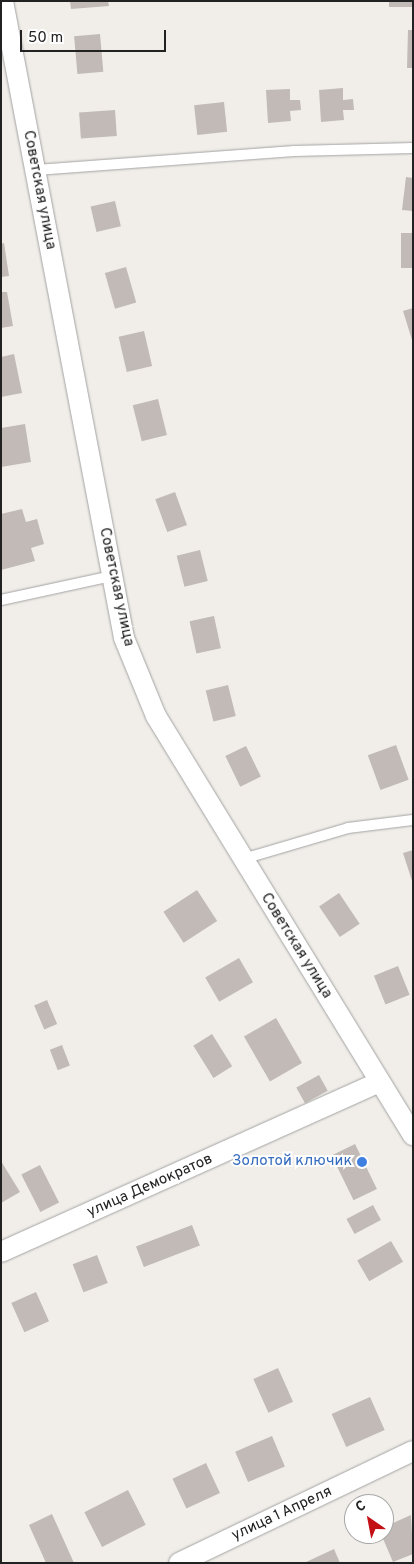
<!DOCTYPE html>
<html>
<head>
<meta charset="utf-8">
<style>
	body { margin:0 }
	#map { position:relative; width:414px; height:1564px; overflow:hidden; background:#f1eee9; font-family:Overpass,sans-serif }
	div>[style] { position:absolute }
	.building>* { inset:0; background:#c1bab6; transform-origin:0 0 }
	.roads { filter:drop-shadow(0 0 1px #a3a3a3) drop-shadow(0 0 1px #a3a3a3) }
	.lane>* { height:10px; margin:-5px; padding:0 5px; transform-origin:5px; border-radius:5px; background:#fff }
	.street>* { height:20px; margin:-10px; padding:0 10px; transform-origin:10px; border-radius:10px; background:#fff }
	.dots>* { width:14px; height:14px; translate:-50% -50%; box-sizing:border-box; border:2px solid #fff; border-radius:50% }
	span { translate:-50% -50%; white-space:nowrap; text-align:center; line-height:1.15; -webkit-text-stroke:4px #fff; paint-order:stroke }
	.street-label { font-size:15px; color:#222 }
	.shop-label { font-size:15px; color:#366cbe }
	.right { translate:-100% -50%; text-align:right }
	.frame { position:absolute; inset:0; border:2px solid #222; pointer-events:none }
	.north { position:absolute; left:344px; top:1494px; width:50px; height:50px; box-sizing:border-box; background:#fff; border:1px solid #a7a7a7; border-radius:50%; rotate:327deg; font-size:14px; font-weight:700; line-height:20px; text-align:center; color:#222 }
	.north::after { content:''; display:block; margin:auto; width:18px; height:22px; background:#c31014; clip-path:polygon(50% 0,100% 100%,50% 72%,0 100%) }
	.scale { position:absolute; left:20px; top:30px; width:146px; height:22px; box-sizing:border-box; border:2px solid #222; border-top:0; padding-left:6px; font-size:15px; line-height:18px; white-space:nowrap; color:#222; -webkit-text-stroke:4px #fff; paint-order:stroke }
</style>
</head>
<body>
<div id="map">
	<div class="building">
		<i style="clip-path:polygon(70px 1px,108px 1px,109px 6px,71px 9px)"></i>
		<i style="left:389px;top:1px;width:24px;height:6px"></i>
		<i style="clip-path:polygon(408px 30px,413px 30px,413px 68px,407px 68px)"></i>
		<i style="left:100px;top:34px;width:38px;height:26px;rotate:85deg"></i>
		<i style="clip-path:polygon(343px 88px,343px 100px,353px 99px,354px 110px,343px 110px,344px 120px,321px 122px,319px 90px)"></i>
		<i style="clip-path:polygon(290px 89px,290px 100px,300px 100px,301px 110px,290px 111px,291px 121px,268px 123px,266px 90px)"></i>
		<i style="left:224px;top:102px;width:30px;height:30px;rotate:84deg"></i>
		<i style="left:115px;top:110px;width:26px;height:36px;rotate:86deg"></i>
		<i style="clip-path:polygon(406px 177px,413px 178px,413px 211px,402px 210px)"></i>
		<i style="left:115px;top:201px;width:26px;height:25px;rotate:77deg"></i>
		<i style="left:401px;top:233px;width:12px;height:35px"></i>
		<i style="clip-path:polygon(4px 243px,9px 276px,1px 277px,1px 244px)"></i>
		<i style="left:126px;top:267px;width:37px;height:22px;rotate:74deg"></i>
		<i style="clip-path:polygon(1px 292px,7px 292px,13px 326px,1px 328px)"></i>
		<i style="clip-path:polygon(413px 308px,413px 340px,412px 340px,403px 311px)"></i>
		<i style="left:144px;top:331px;width:36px;height:26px;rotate:77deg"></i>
		<i style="clip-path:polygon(14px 354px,22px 393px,1px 397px,1px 357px)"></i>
		<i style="left:158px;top:399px;width:37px;height:26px;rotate:76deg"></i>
		<i style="clip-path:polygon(25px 424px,31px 462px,1px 467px,1px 428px)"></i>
		<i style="left:175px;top:492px;width:35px;height:21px;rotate:70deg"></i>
		<i style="clip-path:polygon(22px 509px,26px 522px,37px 519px,44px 544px,31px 548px,35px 561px,1px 570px,1px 514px)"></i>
		<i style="left:200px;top:550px;width:32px;height:24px;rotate:76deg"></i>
		<i style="left:214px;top:616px;width:33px;height:25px;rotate:78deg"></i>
		<i style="left:228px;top:685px;width:32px;height:23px;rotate:76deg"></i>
		<i style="left:396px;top:745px;width:37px;height:30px;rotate:70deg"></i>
		<i style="left:246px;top:746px;width:34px;height:23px;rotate:64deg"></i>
		<i style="clip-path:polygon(413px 850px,413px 881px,412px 881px,403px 853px)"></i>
		<i style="left:197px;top:890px;width:37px;height:40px;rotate:57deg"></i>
		<i style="left:339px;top:893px;width:37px;height:24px;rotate:56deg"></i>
		<i style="left:239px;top:958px;width:28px;height:39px;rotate:60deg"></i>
		<i style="left:398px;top:966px;width:31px;height:26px;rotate:68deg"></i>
		<i style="left:47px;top:1000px;width:26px;height:14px;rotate:67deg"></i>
		<i style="left:276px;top:1018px;width:52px;height:37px;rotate:60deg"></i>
		<i style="left:212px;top:1034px;width:38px;height:22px;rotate:58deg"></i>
		<i style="left:62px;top:1045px;width:22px;height:13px;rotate:69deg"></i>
		<i style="left:319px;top:1075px;width:18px;height:26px;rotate:61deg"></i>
		<i style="left:355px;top:1144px;width:50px;height:26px;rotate:64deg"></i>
		<i style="clip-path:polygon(1px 1161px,20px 1192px,1px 1203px)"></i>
		<i style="left:40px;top:1165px;width:42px;height:21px;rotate:63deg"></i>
		<i style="left:373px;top:1205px;width:17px;height:30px;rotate:62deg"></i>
		<i style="left:192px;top:1225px;width:22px;height:60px;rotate:69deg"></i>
		<i style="left:391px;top:1241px;width:24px;height:39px;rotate:60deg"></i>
		<i style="left:97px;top:1255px;width:30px;height:26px;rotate:69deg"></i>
		<i style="left:36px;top:1292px;width:32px;height:27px;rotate:66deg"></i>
		<i style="left:278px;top:1368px;width:37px;height:27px;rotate:66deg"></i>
		<i style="left:370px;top:1397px;width:36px;height:42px;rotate:66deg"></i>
		<i style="left:272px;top:1436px;width:33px;height:40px;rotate:67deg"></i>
		<i style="left:206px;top:1463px;width:33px;height:37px;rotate:65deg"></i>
		<i style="left:128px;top:1490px;width:39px;height:49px;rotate:63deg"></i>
		<i style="clip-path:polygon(52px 1514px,74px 1563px,46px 1563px,29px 1525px)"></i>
		<i style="clip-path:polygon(411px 1515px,413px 1554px,393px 1562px,381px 1534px,384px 1527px)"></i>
		<i style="clip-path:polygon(334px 1549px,340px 1563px,304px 1563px)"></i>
	</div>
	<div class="roads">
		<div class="lane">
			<i style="left:36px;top:170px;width:259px;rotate:-4.2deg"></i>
			<i style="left:294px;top:151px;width:119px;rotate:-1.4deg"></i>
			<i style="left:1px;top:600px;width:114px;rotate:-12.2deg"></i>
			<i style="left:243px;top:859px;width:109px;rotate:-16.4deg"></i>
			<i style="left:348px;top:828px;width:65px;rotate:-7deg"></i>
		</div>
		<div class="street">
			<i style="left:3px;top:1px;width:648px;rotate:79.24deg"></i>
			<i style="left:124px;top:638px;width:84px;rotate:67.7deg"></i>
			<i style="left:156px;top:716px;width:492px;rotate:58.5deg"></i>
			<i style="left:1px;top:1252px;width:415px;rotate:-24.2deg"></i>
			<i style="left:179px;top:1563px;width:259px;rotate:-25.6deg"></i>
		</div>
	</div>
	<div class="dots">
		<i style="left:362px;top:1162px;background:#3f7fe0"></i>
	</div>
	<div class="street-label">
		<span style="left:39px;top:190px;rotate:79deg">Советская улица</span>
		<span style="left:116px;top:587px;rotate:78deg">Советская улица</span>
		<span style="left:296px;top:946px;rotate:58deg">Советская улица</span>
		<span style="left:150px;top:1186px;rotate:-24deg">улица Демократов</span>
		<span style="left:282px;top:1514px;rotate:-25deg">улица 1 Апреля</span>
	</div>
	<div class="shop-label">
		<span class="right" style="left:352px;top:1162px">Золотой ключик</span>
	</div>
	<div class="frame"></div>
	<div class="north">С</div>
	<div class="scale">50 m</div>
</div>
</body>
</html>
